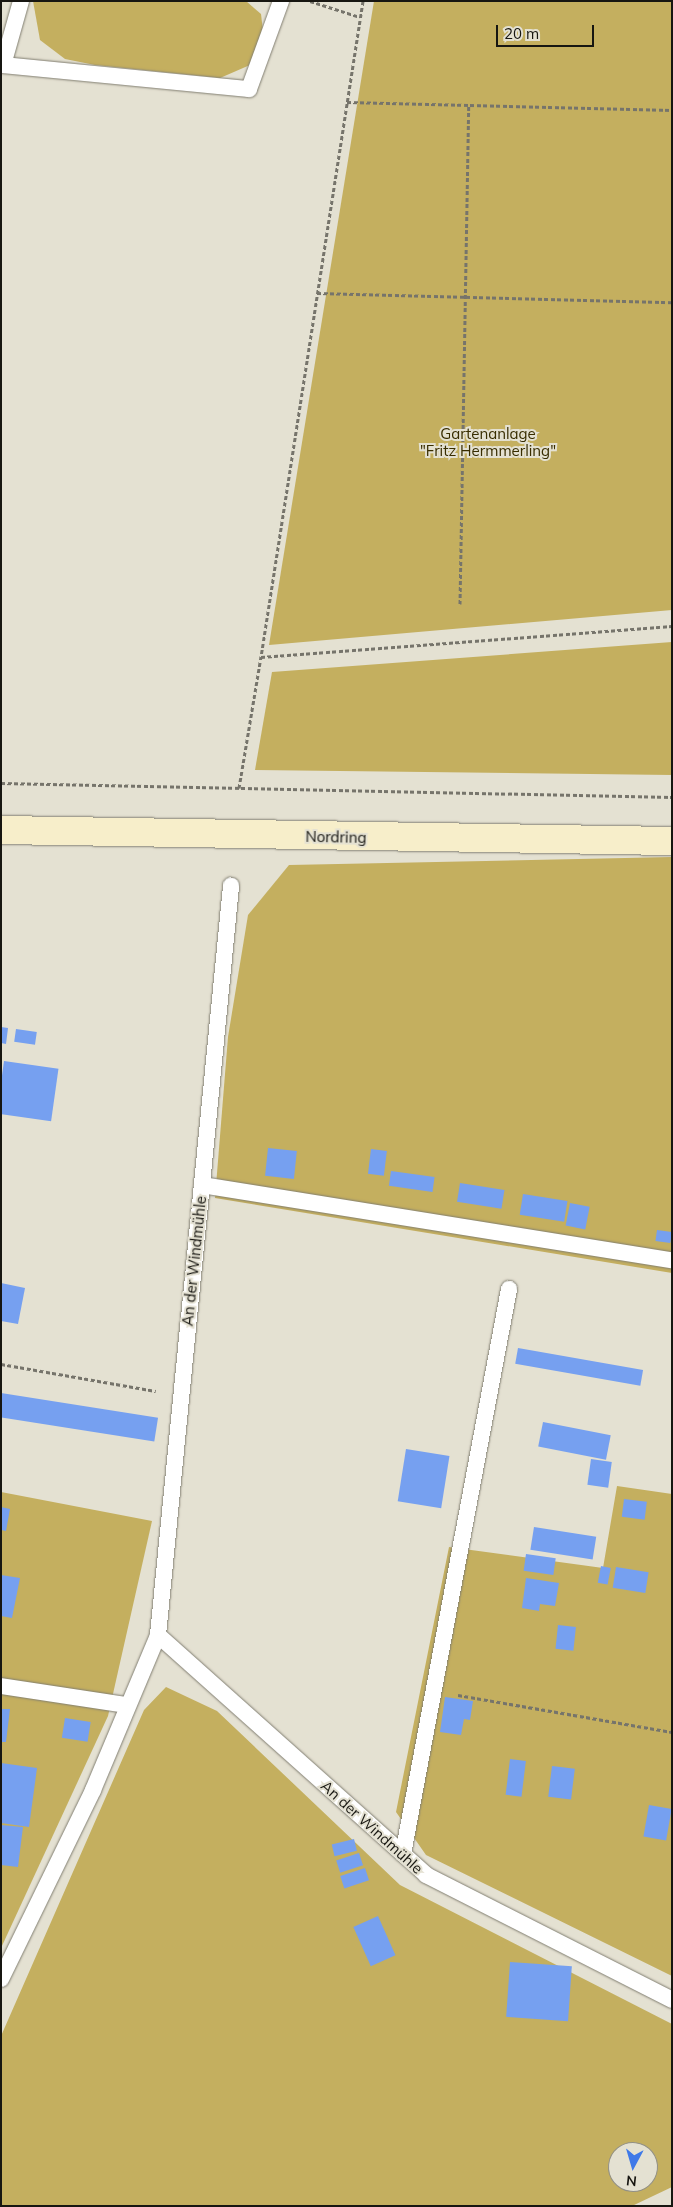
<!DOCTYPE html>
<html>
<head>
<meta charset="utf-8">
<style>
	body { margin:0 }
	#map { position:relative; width:673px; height:2207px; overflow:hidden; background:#e4e1d2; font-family:Mulish,sans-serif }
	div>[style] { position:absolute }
	.green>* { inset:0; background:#c4af5f }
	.building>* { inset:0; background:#76a0f0; transform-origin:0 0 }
	.path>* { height:3px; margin-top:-1.5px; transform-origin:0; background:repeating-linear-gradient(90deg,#76746b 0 4px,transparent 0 6.5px) }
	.roads { filter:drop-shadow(0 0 1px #817e71) drop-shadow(0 0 1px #817e71) }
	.lane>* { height:16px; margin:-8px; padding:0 8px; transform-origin:8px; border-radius:8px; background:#fff }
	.secondary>* { height:28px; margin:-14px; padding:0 14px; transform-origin:14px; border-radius:14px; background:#f7eeca }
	span { translate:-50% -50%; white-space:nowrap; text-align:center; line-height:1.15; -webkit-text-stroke:4px #e4e1d2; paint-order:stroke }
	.park-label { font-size:15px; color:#382d00 }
	.street-label { font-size:15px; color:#171611 }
	.frame { position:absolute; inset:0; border:2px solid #171611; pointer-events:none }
	.north { position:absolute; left:608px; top:2142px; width:50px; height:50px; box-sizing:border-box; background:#e4e1d2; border:1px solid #929085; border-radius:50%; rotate:186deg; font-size:14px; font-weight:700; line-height:20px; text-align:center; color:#171611 }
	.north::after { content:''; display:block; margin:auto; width:18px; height:22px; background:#3f79e8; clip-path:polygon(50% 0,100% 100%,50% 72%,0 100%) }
	.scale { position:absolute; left:496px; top:25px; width:98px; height:22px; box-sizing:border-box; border:2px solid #171611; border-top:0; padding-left:6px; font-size:15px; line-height:18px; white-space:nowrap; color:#171611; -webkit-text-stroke:4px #e4e1d2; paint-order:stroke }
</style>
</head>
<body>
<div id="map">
	<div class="green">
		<i style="clip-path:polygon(33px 1px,246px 1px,261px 14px,263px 31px,250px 65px,220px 78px,95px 65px,65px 59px,40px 40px)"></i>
		<i style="clip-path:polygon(374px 1px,672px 1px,672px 610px,269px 645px)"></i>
		<i style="clip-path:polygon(672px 642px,672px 775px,255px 770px,272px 672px)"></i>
		<i style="clip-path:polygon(672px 857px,672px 1273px,215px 1198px,228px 1037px,248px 915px,289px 865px)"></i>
		<i style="clip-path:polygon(617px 1486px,672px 1494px,672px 1976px,426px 1855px,396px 1812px,449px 1547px,603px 1568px)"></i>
		<i style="clip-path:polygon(1px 1492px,152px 1521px,108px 1716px,1px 1948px)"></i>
		<i style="clip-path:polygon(evenodd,166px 1687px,217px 1711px,400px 1885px,672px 2024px,672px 2187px,632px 2206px,1px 2206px,1px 2036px,144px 1710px,166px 1687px,618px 2152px,648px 2152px,648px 2182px,618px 2182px,618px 2152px)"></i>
	</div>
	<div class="building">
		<i style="clip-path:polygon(1px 1027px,8px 1028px,6px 1044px,1px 1043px)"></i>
		<i style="left:16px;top:1029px;width:21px;height:13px;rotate:8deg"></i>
		<i style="left:4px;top:1061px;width:55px;height:53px;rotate:8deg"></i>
		<i style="left:268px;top:1148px;width:29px;height:28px;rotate:6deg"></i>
		<i style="left:371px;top:1149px;width:16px;height:25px;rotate:7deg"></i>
		<i style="left:391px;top:1171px;width:44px;height:15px;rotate:8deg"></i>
		<i style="left:460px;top:1183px;width:45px;height:19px;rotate:9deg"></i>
		<i style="left:523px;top:1194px;width:45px;height:21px;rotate:9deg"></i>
		<i style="left:570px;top:1203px;width:20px;height:23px;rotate:11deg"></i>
		<i style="left:657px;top:1230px;width:15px;height:11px;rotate:8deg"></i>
		<i style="clip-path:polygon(1px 1283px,25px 1288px,18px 1324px,1px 1321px)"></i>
		<i style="left:518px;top:1348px;width:127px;height:16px;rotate:10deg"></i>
		<i style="left:1px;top:1393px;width:159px;height:24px;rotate:9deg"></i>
		<i style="left:543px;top:1422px;width:69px;height:25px;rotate:11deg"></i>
		<i style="left:406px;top:1449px;width:44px;height:53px;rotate:9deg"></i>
		<i style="left:591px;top:1459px;width:21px;height:26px;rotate:8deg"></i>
		<i style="left:624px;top:1499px;width:23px;height:18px;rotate:7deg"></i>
		<i style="clip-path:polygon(1px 1507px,10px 1509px,6px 1531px,1px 1530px)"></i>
		<i style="left:534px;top:1527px;width:63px;height:23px;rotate:9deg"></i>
		<i style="left:526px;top:1554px;width:30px;height:17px;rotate:8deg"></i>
		<i style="left:601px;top:1566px;width:10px;height:17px;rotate:11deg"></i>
		<i style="left:616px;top:1567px;width:33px;height:21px;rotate:9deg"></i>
		<i style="clip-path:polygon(1px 1575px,20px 1578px,12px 1618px,1px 1616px)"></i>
		<i style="clip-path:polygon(526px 1578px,559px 1583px,555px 1606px,540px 1604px,539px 1611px,522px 1608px)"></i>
		<i style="left:558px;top:1625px;width:18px;height:24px;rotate:6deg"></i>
		<i style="clip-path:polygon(445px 1697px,473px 1701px,470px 1720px,464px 1719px,461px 1735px,440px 1732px)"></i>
		<i style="clip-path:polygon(1px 1709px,10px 1709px,6px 1742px,1px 1742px)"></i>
		<i style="left:65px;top:1718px;width:26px;height:20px;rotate:9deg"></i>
		<i style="left:510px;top:1759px;width:16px;height:36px;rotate:7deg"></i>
		<i style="clip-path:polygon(1px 1763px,37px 1768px,29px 1827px,1px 1823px)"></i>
		<i style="left:552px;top:1766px;width:23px;height:31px;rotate:7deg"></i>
		<i style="left:649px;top:1805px;width:23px;height:32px;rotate:10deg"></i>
		<i style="clip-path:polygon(1px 1825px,23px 1827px,18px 1867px,1px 1865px)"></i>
		<i style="left:354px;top:1839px;width:12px;height:23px;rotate:76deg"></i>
		<i style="left:359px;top:1853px;width:13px;height:24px;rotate:72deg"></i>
		<i style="left:365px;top:1868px;width:13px;height:26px;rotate:72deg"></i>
		<i style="left:378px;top:1916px;width:43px;height:27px;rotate:66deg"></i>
		<i style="left:510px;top:1962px;width:62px;height:55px;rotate:4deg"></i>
	</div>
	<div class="path">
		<i style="left:310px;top:1px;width:52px;rotate:17.7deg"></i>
		<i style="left:363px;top:1px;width:664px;rotate:98.84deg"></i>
		<i style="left:261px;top:657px;width:412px;rotate:-4.3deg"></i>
		<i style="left:347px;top:102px;width:325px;rotate:1.4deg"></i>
		<i style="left:317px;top:293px;width:355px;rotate:1.5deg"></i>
		<i style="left:460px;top:604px;width:499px;rotate:-89deg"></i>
		<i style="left:1px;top:783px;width:671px;rotate:1.2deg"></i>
		<i style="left:239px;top:788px;width:133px;rotate:-80.5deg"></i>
		<i style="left:1px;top:1364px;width:157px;rotate:9.9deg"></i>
		<i style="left:458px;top:1695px;width:217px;rotate:9.8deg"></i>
	</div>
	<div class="roads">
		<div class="lane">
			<i style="left:21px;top:1px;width:66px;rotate:105.7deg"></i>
			<i style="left:3px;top:65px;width:247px;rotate:5.6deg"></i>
			<i style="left:249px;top:89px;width:94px;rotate:-70deg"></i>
			<i style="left:202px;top:1185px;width:476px;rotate:9.1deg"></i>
			<i style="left:158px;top:1635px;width:360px;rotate:41.8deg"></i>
			<i style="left:426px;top:1875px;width:276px;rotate:26.9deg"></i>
			<i style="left:1px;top:1686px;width:126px;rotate:8.6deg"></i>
			<i style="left:403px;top:1854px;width:575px;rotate:-79.37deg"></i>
			<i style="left:1px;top:1979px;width:210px;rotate:-64deg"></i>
			<i style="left:93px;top:1790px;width:168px;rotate:-67.2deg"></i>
			<i style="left:158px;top:1635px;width:753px;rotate:-84.43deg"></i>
		</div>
		<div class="secondary">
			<i style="left:1px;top:830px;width:671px;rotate:0.94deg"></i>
		</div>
	</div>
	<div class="park-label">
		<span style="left:488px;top:442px">Gartenanlage<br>"Fritz Hermmerling"</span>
	</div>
	<div class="street-label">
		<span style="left:336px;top:837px;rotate:1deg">Nordring</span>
		<span style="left:194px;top:1261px;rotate:-84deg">An der Windmühle</span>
		<span style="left:372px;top:1827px;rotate:42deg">An der Windmühle</span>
	</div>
	<div class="frame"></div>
	<div class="north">N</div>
	<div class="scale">20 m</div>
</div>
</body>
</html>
